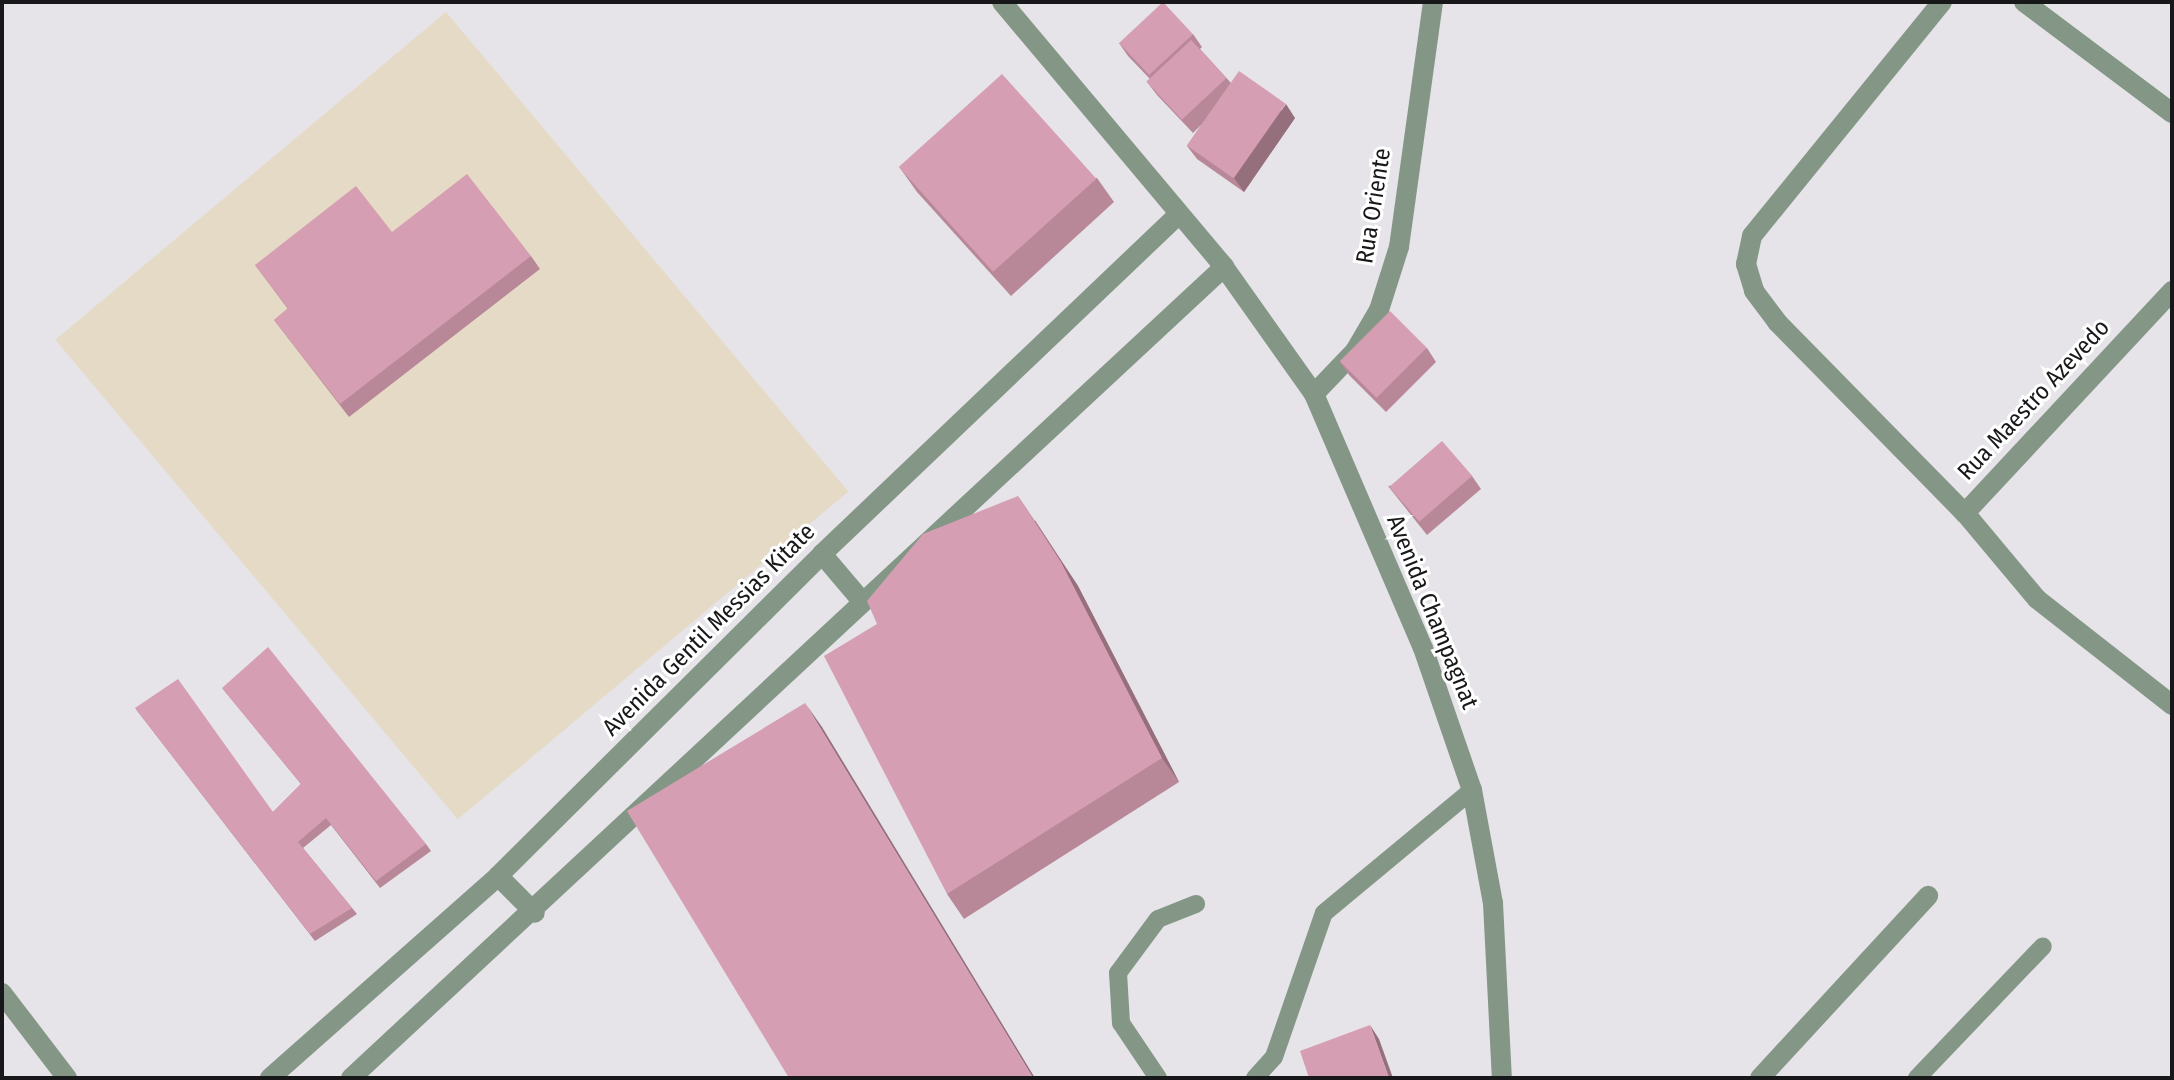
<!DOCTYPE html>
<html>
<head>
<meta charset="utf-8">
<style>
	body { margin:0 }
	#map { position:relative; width:2174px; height:1080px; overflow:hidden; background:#e6e4e9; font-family:"Fira Sans Condensed",sans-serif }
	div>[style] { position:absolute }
	.medical>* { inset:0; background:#e5dac5; transform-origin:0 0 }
	.service>* { height:18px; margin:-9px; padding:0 9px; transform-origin:9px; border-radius:9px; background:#849786 }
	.minor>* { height:20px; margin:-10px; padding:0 10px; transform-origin:10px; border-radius:10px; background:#849786 }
	.tertiary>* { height:20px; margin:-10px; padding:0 10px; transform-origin:10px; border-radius:10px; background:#849786 }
	.wall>* { inset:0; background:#b88899 }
	.shaded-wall>* { inset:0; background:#966f7d }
	.building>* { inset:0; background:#d69eb2; transform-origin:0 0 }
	span { translate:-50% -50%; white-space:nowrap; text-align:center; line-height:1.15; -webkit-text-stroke:6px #fff; paint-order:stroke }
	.street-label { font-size:24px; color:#181719 }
	.frame { position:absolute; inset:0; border:4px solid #181719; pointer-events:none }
</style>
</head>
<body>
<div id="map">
	<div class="medical">
		<i style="left:446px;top:12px;width:626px;height:510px;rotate:50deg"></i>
	</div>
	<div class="service">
		<i style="left:1158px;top:1078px;width:66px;rotate:-123.9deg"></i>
		<i style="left:1121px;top:1023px;width:50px;rotate:-93.4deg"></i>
		<i style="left:1118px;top:973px;width:67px;rotate:-53.5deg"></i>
		<i style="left:1158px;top:919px;width:41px;rotate:-21.5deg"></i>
		<i style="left:1255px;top:1078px;width:28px;rotate:-48deg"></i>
		<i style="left:1274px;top:1057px;width:152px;rotate:-70.9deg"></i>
		<i style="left:1324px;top:913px;width:192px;rotate:-39.7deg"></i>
		<i style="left:1917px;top:1078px;width:182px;rotate:-46.3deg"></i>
	</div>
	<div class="minor">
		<i style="left:1942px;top:2px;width:301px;rotate:129.1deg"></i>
		<i style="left:1752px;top:236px;width:29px;rotate:102deg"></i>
		<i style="left:1746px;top:264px;width:28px;rotate:73deg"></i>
		<i style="left:1754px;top:291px;width:39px;rotate:53deg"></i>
		<i style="left:1777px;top:322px;width:268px;rotate:45.5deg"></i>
		<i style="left:2024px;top:2px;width:185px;rotate:36.9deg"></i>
		<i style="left:2172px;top:291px;width:304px;rotate:133deg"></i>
		<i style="left:1965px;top:513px;width:112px;rotate:50.1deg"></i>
		<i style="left:2037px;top:599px;width:172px;rotate:38.1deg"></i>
		<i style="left:1314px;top:394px;width:59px;rotate:-46.4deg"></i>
		<i style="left:1355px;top:351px;width:48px;rotate:-59.7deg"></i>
		<i style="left:1379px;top:310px;width:66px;rotate:-72.4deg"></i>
		<i style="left:1399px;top:247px;width:247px;rotate:-82.1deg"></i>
		<i style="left:2px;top:993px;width:107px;rotate:52.6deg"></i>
		<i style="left:1760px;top:1078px;width:248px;rotate:-47.3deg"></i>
	</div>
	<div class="tertiary">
		<i style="left:1002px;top:2px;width:346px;rotate:50deg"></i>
		<i style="left:1224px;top:267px;width:156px;rotate:54.7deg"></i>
		<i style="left:1314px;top:394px;width:276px;rotate:66.8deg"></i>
		<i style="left:1423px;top:648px;width:150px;rotate:71deg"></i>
		<i style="left:1472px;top:790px;width:115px;rotate:79.5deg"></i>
		<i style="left:1493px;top:903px;width:175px;rotate:87.1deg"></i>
		<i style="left:822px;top:554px;width:60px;rotate:49.7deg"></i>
		<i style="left:498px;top:876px;width:52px;rotate:45deg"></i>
		<i style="left:270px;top:1078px;width:305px;rotate:-41.5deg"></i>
		<i style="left:498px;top:876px;width:457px;rotate:-44.8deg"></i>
		<i style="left:822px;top:554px;width:493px;rotate:-43.6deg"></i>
		<i style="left:351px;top:1078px;width:1192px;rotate:-42.89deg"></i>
	</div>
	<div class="wall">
		<i style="clip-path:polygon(1193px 34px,1202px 47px,1200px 49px,1231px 83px,1295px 118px,1244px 192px,1197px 159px,1187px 146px,1202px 124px,1193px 133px,1157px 95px,1147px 82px,1150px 79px,1128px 56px,1119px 43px)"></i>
		<i style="clip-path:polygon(900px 168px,1097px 178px,1114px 202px,1011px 296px,917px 192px)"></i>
		<i style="clip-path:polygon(392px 232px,531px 256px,540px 269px,349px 417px,274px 320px,288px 309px,255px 265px)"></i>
		<i style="clip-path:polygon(1427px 348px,1436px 362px,1386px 412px,1349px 375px,1340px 362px)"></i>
		<i style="clip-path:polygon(1472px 476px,1481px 489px,1427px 535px,1388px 486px)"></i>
		<i style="clip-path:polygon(1035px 520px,1078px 586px,1179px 782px,964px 919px,947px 894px)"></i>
		<i style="clip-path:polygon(222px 688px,426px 844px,431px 851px,380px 888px,331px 825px,303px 848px,357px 914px,315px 941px,135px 708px,273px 812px,301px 784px)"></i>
	</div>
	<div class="shaded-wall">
		<i style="clip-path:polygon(1286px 104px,1295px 118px,1244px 192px,1234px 178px)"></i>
		<i style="clip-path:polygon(1018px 496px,1078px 586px,1179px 782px,1162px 758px)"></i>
		<i style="clip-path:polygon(805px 703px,822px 727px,1035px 1078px,1033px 1078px)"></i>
		<i style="clip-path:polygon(1370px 1025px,1379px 1039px,1393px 1078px,1389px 1078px)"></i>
	</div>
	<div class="building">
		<i style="left:1163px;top:2px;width:44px;height:60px;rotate:47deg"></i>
		<i style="left:1191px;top:40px;width:52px;height:61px;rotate:47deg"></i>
		<i style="left:1239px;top:71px;width:57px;height:91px;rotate:35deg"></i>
		<i style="left:1002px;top:74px;width:141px;height:139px;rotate:48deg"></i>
		<i style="clip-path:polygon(467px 174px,531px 256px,340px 404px,274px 320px,288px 308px,255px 265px,356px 186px,392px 232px)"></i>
		<i style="left:1390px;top:311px;width:52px;height:71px;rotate:45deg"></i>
		<i style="left:1442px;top:441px;width:46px;height:70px;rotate:49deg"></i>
		<i style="clip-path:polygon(1018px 496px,1061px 562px,1162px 758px,947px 894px,824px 656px,877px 624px,867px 601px,923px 534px)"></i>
		<i style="clip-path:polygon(268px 647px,426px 844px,376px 881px,326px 818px,298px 842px,352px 908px,310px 934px,135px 708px,178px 679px,273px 812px,301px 784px,222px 688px)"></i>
		<i style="clip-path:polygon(805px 703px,1033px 1078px,789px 1078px,627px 811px)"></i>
		<i style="clip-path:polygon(1370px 1025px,1389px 1078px,1309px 1078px,1300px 1051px)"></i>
	</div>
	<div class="street-label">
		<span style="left:1374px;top:206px;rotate:-81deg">Rua Oriente</span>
		<span style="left:2034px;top:400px;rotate:-47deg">Rua Maestro Azevedo</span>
		<span style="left:1432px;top:612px;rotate:68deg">Avenida Champagnat</span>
		<span style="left:709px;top:630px;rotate:-45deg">Avenida Gentil Messias Kitate</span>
	</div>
	<div class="frame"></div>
</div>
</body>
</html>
